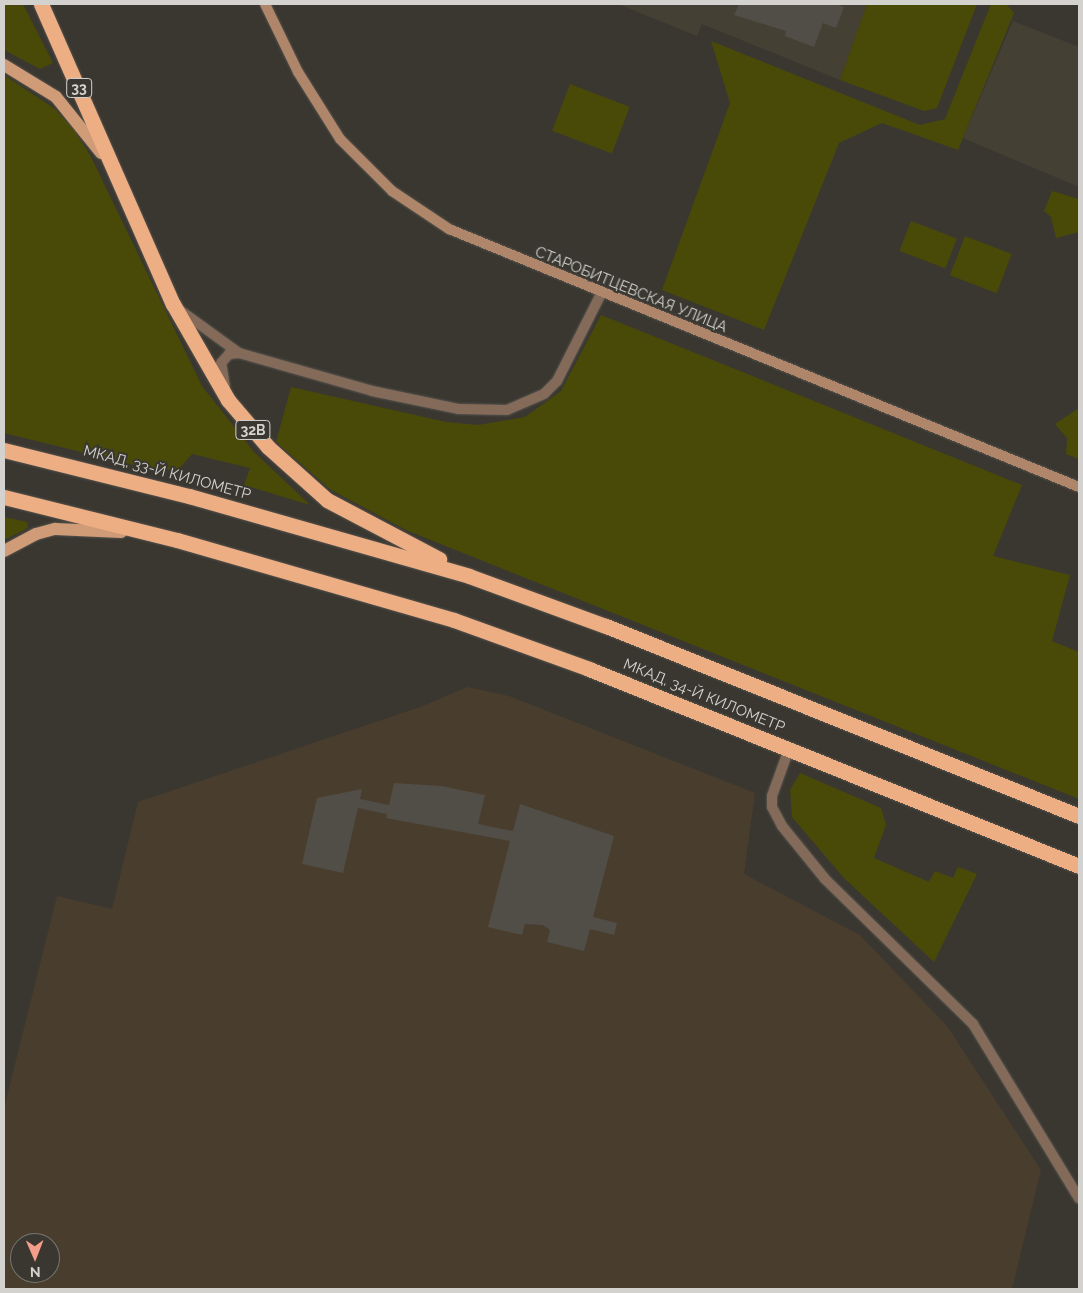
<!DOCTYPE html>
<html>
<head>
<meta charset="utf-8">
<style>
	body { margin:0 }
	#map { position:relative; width:1083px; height:1293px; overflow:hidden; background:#3a3731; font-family:Raleway,sans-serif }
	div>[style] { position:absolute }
	.commercial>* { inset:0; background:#493d2d }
	.built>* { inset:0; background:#454034 }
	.green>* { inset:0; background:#494a07; transform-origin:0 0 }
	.building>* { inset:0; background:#514e48 }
	.roads { filter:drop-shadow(0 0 1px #56534d) drop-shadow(0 0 1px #56534d) }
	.street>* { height:10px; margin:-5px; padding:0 5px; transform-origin:5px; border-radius:5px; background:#846a59 }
	.secondary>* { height:10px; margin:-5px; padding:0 5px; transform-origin:5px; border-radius:5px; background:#af866a }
	.primary>* { height:12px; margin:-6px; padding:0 6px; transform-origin:6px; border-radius:6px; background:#d09b77 }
	.highway>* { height:15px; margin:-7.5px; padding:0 7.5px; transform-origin:7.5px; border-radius:7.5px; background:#eeae83 }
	span { translate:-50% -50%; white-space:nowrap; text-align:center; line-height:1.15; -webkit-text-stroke:4px #3a3731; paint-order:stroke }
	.shield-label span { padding:1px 4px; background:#3a3731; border:1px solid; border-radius:4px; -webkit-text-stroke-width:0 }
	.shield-label { font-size:14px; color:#d3d2ce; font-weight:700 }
	.street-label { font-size:15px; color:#d3d2ce }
	.frame { position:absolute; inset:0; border:5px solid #d3d2ce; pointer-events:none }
	.north { position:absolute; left:10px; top:1233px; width:50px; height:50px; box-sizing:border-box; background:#3a3731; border:1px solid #777570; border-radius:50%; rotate:179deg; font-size:14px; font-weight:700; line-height:20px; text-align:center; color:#d3d2ce }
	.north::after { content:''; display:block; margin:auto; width:18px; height:22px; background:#f49d8b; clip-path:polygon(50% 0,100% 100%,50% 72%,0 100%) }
</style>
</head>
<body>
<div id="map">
	<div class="commercial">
		<i style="clip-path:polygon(evenodd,467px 687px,509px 696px,755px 793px,744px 874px,860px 935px,947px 1026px,1041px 1170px,1012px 1289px,4px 1289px,4px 1108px,57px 896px,112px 909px,138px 802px,423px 706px,467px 687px,20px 1243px,50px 1243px,50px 1273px,20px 1273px,20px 1243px)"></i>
	</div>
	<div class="built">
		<i style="clip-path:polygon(618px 4px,867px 4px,840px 80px,702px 24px,697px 36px)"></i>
		<i style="clip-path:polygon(1013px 21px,1079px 47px,1079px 187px,963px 138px)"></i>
	</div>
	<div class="green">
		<i style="clip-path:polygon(4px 4px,23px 4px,53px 63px,40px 69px,4px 50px)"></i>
		<i style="clip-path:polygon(867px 4px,977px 4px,937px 108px,924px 111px,840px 80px)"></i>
		<i style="clip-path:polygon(991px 4px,1006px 4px,1014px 13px,958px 150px,882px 123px,839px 143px,764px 330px,662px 290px,730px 103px,711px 41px,920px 125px,945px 119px)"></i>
		<i style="clip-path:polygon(4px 75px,55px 109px,74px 130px,90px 155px,202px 386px,254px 452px,310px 505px,244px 485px,250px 468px,192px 454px,178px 470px,154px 470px,4px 433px)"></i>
		<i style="left:570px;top:84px;width:64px;height:50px;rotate:21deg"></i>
		<i style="clip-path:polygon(1052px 191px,1079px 199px,1079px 232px,1056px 238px,1051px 217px,1044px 211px)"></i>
		<i style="left:911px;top:221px;width:49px;height:32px;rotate:21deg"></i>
		<i style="left:965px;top:236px;width:50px;height:42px;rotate:21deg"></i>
		<i style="clip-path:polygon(601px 315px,1022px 485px,993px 556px,1070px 575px,1052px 641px,1079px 652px,1079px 799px,408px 531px,331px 490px,276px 442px,291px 387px,446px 422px,478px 425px,525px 417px,561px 391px)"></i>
		<i style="clip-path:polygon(1079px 408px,1079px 459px,1066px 454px,1067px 438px,1055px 424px)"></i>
		<i style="clip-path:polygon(4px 517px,27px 522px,28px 528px,4px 540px)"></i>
		<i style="clip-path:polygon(800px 773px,881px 808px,886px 825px,874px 858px,929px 882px,935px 871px,953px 878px,958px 867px,977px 874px,934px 962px,844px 878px,792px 817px,790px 790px)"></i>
	</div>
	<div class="building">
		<i style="clip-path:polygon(739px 4px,835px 4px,844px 7px,836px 28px,823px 23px,814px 47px,785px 36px,786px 31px,734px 15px)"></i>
		<i style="clip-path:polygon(394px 783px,441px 786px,485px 795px,478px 824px,513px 831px,520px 804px,614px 836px,593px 917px,617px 923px,614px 935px,590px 929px,584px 951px,547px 942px,550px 930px,543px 925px,525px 924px,522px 935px,488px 927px,510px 841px,386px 818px,387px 814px,358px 808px,343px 873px,302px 864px,317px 798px,362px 789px,360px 799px,389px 805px)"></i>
	</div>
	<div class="roads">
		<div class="street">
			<i style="left:181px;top:311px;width:72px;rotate:35.9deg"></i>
			<i style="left:225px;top:387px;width:24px;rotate:-99deg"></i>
			<i style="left:221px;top:363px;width:12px;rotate:-48deg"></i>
			<i style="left:229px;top:354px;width:10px;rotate:-6deg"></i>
			<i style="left:239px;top:353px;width:138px;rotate:15.9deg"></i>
			<i style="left:372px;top:391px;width:89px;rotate:11.7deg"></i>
			<i style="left:459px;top:409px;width:48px;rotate:1.2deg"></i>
			<i style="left:507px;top:410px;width:40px;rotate:-23.4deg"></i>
			<i style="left:544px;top:394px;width:18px;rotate:-45deg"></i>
			<i style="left:557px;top:381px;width:97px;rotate:-63.2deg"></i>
			<i style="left:789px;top:749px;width:50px;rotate:109.9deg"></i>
			<i style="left:772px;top:796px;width:11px;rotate:90deg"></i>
			<i style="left:772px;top:807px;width:21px;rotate:62deg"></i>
			<i style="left:782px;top:826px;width:68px;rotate:50.9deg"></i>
			<i style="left:825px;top:879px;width:207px;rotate:44.4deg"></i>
			<i style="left:973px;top:1024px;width:204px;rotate:58.7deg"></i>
		</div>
		<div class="secondary">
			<i style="left:265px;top:4px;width:76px;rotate:64.1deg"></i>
			<i style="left:298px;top:72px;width:79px;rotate:57.9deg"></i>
			<i style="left:340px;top:139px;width:74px;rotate:45deg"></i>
			<i style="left:392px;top:191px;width:69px;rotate:33.7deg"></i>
			<i style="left:449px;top:229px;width:681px;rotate:22.27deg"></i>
		</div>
		<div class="primary">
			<i style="left:4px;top:65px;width:61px;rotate:31.6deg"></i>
			<i style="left:56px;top:97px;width:72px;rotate:51.2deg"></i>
			<i style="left:4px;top:551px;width:36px;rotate:-28deg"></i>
			<i style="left:36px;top:534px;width:20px;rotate:-15deg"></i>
			<i style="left:55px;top:529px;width:66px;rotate:2.6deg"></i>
		</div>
		<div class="highway">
			<i style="left:41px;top:4px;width:328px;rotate:66.3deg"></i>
			<i style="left:173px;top:304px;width:111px;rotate:60.2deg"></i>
			<i style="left:228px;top:400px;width:62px;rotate:49.6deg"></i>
			<i style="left:268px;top:447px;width:79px;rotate:41.9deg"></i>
			<i style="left:327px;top:500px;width:127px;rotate:27.8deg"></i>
			<i style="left:4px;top:450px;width:191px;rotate:14deg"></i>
			<i style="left:189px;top:496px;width:291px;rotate:15.9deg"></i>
			<i style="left:469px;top:576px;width:146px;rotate:20.1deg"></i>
			<i style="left:606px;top:626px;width:510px;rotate:21.88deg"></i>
			<i style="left:4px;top:497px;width:178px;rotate:14deg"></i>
			<i style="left:177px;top:540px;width:288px;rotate:16.1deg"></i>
			<i style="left:454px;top:620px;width:144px;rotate:19.9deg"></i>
			<i style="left:589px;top:669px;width:528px;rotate:21.9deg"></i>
		</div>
	</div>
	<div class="shield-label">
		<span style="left:79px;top:88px">33</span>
		<span style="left:253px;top:430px">32B</span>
	</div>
	<div class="street-label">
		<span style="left:631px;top:290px;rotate:22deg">СТАРОБИТЦЕВСКАЯ УЛИЦА</span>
		<span style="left:167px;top:473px;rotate:15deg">МКАД, 33-Й КИЛОМЕТР</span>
		<span style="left:704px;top:696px;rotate:22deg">МКАД, 34-Й КИЛОМЕТР</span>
	</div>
	<div class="frame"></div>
	<div class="north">N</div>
</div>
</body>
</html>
